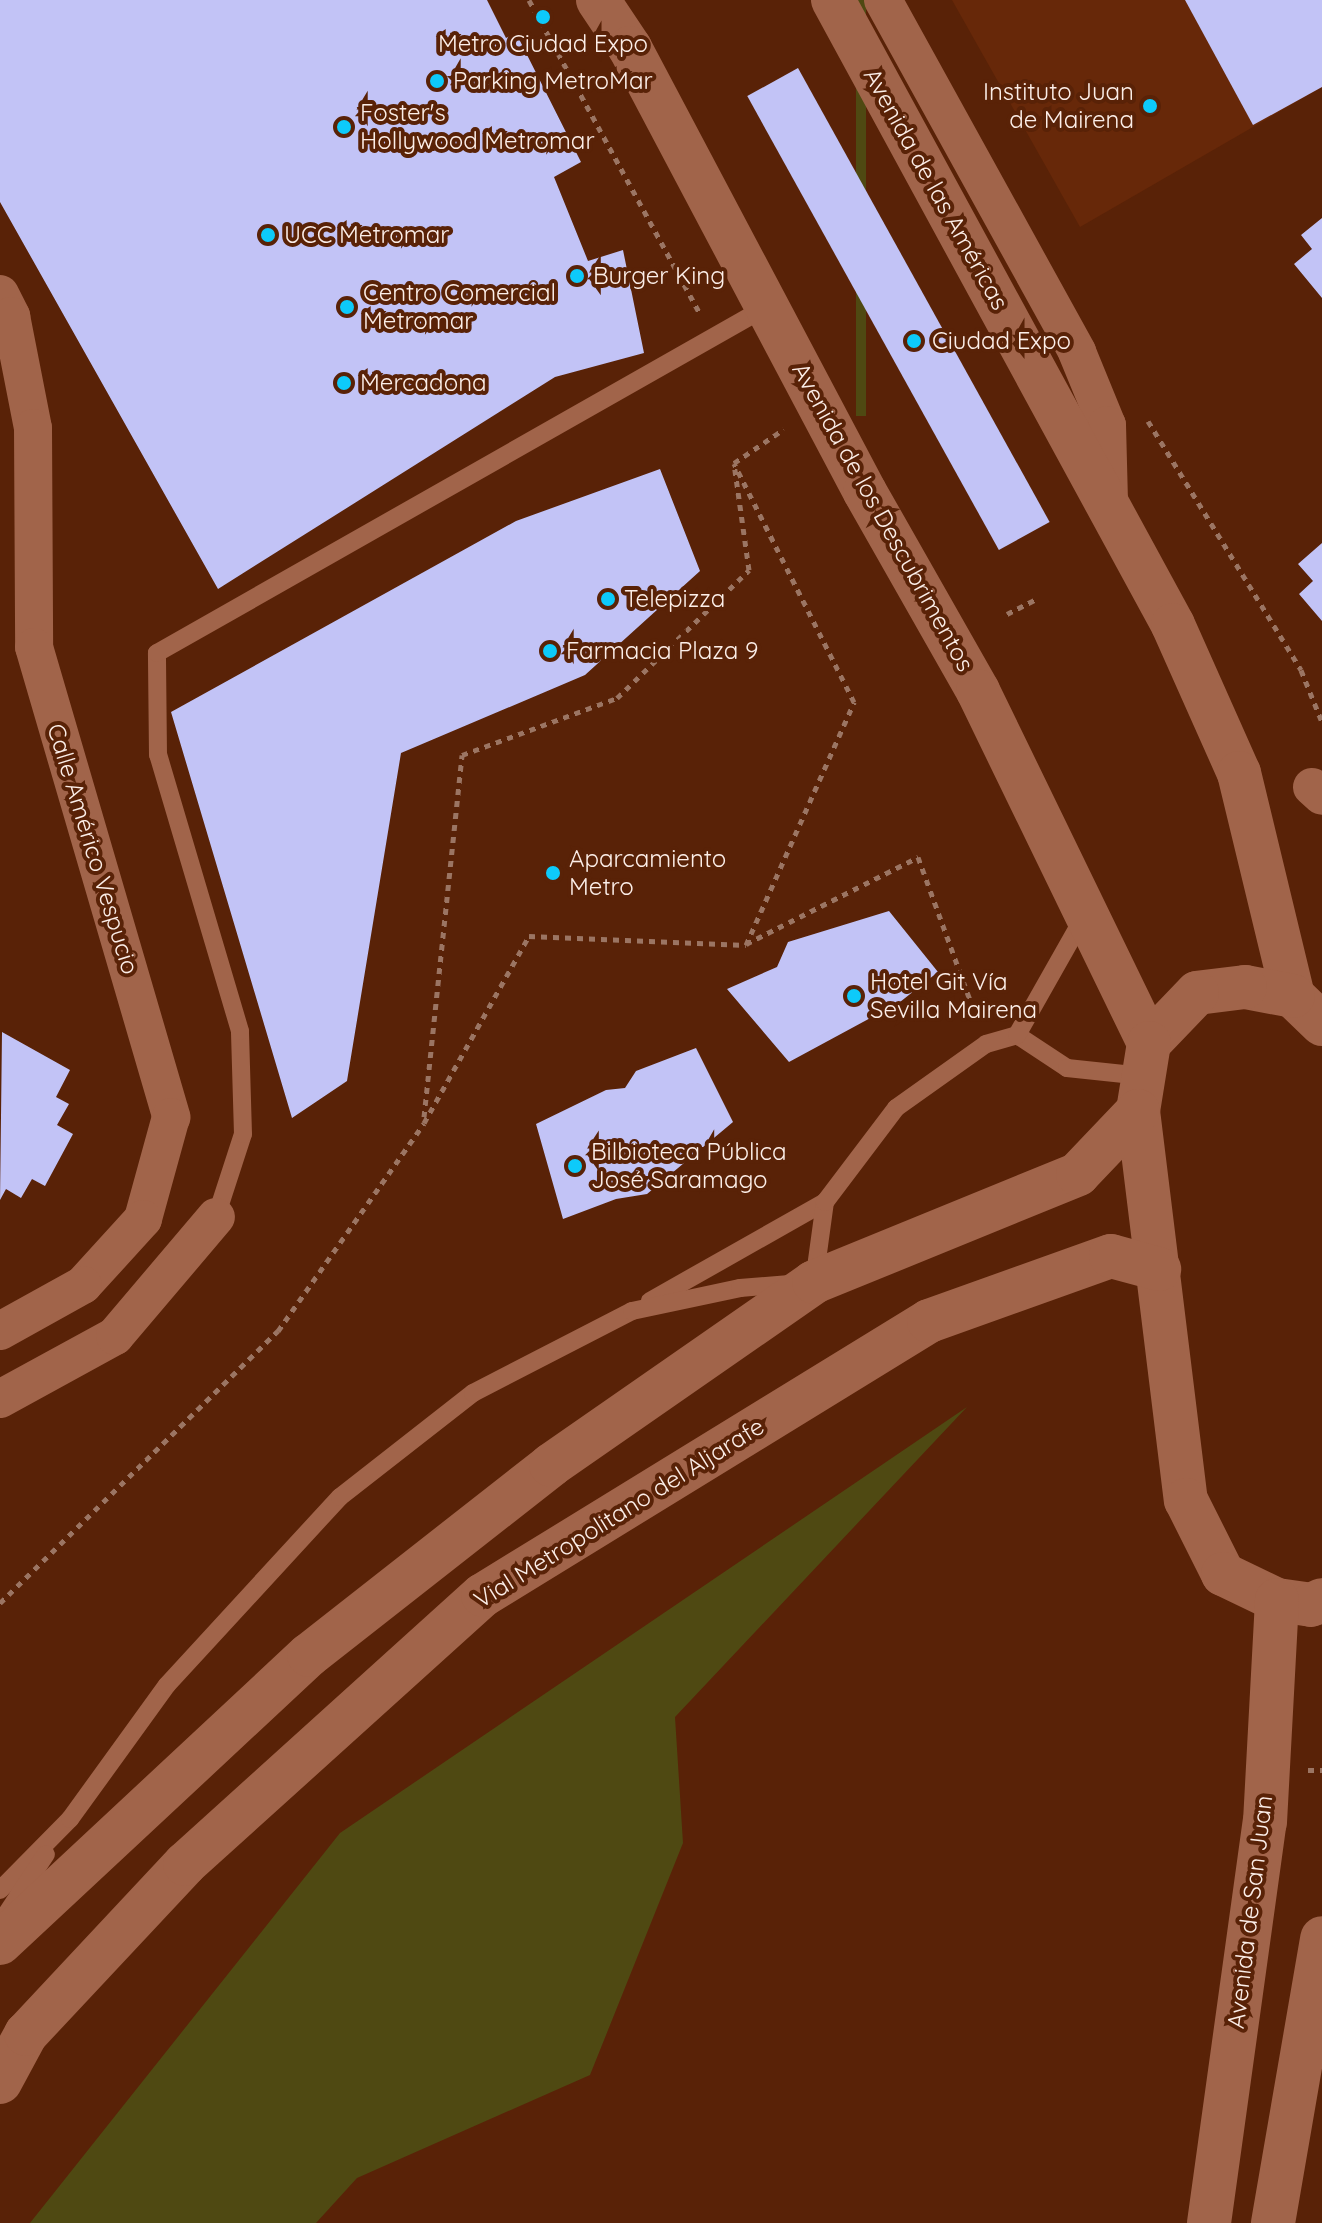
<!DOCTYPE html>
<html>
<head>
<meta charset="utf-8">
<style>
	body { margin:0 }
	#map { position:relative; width:1322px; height:2223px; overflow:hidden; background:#592207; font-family:Quicksand,sans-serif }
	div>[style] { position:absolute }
	.built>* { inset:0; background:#672809 }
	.green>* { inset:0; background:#4f4912; transform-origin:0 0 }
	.building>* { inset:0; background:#c2c3f6; transform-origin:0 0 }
	.path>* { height:5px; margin-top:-2.5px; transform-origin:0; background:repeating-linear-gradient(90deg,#9b7563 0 6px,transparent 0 12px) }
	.lane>* { height:18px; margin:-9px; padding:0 9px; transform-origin:9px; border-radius:9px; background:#a1644a }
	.street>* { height:38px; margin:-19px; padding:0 19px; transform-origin:19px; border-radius:19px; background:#a1644a }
	.secondary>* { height:44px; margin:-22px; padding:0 22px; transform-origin:22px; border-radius:22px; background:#a1644a }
	.dots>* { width:22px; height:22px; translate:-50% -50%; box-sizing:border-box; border:4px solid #592207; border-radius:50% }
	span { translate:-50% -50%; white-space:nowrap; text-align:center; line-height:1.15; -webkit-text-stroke:8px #592207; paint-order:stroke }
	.poi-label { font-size:24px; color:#fceee8 }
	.left { translate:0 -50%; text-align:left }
	.right { translate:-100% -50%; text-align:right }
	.street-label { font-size:24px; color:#fceee8 }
</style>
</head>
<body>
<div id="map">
	<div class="built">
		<i style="clip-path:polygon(952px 0,1322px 0,1322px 87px,1080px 227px)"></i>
	</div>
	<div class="green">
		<i style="left:856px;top:0;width:10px;height:416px"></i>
		<i style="clip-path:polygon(967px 1407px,675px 1717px,683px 1843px,590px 2075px,357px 2178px,316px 2223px,30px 2223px,340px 1833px)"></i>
	</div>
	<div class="building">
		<i style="clip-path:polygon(0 0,487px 0,506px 38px,516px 33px,581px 162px,554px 177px,588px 261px,623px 250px,644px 353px,555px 377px,218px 589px,0 202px)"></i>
		<i style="clip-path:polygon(1185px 0,1322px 0,1322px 87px,1253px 125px)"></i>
		<i style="left:798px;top:68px;width:519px;height:58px;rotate:61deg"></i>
		<i style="clip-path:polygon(1322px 218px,1322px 298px,1294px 264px,1312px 249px,1301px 235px)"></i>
		<i style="clip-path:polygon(660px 469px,700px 571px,585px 675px,401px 753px,347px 1081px,292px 1118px,171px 712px,516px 521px)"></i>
		<i style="clip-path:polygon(1322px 543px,1322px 621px,1299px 594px,1313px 581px,1298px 564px)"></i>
		<i style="clip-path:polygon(889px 911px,938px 972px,900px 1002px,789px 1062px,727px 989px,777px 967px,788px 942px)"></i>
		<i style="clip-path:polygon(2px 1032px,70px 1070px,56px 1097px,69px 1104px,57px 1125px,73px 1134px,45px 1186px,32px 1179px,21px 1198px,6px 1189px,0 1200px)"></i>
		<i style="clip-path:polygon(696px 1048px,733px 1122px,647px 1194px,616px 1199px,563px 1219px,536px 1124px,606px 1090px,625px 1088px,636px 1071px)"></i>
	</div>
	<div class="path">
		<i style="left:529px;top:0;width:355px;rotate:61.4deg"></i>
		<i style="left:1148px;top:421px;width:292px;rotate:58.4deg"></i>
		<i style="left:1301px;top:670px;width:56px;rotate:68deg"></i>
		<i style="left:1007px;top:614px;width:33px;rotate:-27deg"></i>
		<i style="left:746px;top:944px;width:193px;rotate:-26.8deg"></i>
		<i style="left:918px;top:857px;width:169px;rotate:70deg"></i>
		<i style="left:424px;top:1117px;width:364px;rotate:-84deg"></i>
		<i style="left:462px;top:755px;width:165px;rotate:-20.2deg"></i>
		<i style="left:617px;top:698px;width:184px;rotate:-44.1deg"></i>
		<i style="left:749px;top:570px;width:108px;rotate:-98deg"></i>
		<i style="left:734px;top:463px;width:60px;rotate:-34.2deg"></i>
		<i style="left:0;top:1603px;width:389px;rotate:-44.4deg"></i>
		<i style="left:278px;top:1331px;width:254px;rotate:-54.9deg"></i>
		<i style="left:424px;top:1123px;width:214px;rotate:-60.7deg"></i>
		<i style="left:529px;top:936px;width:217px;rotate:2.4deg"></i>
		<i style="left:746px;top:945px;width:266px;rotate:-66deg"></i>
		<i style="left:854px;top:702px;width:267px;rotate:-116.7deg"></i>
		<i style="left:1308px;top:1770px;width:14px"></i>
	</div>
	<div class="lane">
		<i style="left:1017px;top:1035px;width:60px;rotate:33.4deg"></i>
		<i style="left:1067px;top:1068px;width:76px;rotate:6deg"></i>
		<i style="left:216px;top:1217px;width:87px;rotate:-72deg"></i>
		<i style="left:243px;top:1134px;width:103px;rotate:-91.7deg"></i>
		<i style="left:240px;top:1031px;width:288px;rotate:-106.5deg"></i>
		<i style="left:158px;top:755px;width:102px;rotate:-90.6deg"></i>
		<i style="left:157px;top:653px;width:703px;rotate:-29.59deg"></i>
		<i style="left:650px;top:1301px;width:201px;rotate:-29.5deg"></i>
		<i style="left:0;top:1890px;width:100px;rotate:-45.4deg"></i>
		<i style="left:70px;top:1819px;width:165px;rotate:-54.1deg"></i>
		<i style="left:167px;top:1685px;width:255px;rotate:-47.4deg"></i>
		<i style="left:340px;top:1497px;width:169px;rotate:-38deg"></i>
		<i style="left:473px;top:1393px;width:179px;rotate:-27.3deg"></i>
		<i style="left:632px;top:1311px;width:110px;rotate:-12deg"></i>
		<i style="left:740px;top:1288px;width:74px;rotate:-4.6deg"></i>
		<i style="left:814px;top:1282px;width:81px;rotate:-82.2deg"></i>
		<i style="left:825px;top:1202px;width:118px;rotate:-52.9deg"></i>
		<i style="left:896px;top:1108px;width:110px;rotate:-35.4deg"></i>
		<i style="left:986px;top:1044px;width:32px;rotate:-16deg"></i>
		<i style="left:1017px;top:1035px;width:138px;rotate:-60.5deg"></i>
		<i style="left:5px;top:1916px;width:74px;rotate:-56.5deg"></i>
	</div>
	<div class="street">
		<i style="left:883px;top:0;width:402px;rotate:61.1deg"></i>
		<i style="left:1077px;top:352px;width:79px;rotate:67.7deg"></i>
		<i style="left:1107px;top:425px;width:79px;rotate:88.5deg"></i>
		<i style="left:0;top:294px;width:25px;rotate:63deg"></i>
		<i style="left:11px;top:316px;width:114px;rotate:78.9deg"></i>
		<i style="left:33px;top:428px;width:219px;rotate:89.7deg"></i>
		<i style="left:34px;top:647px;width:490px;rotate:73.7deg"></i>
		<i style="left:171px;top:1117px;width:106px;rotate:105.4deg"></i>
		<i style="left:143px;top:1219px;width:89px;rotate:132.3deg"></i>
		<i style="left:83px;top:1285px;width:95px;rotate:151deg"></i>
		<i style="left:1312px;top:787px;width:13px;rotate:42deg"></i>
		<i style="left:0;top:1399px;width:131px;rotate:-28.7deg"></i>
		<i style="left:115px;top:1336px;width:156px;rotate:-49.7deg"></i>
	</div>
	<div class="secondary">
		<i style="left:598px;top:0;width:58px;rotate:56.3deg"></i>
		<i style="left:630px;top:48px;width:502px;rotate:62.11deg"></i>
		<i style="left:865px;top:492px;width:229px;rotate:60.4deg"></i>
		<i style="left:978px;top:691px;width:391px;rotate:64.1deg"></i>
		<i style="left:833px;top:0;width:711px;rotate:61.45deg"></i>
		<i style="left:1173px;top:625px;width:162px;rotate:66deg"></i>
		<i style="left:1239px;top:773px;width:229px;rotate:76.4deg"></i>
		<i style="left:1322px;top:1024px;width:40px;rotate:-136deg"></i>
		<i style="left:1293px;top:996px;width:49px;rotate:-169.4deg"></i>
		<i style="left:1245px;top:987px;width:48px;rotate:172.9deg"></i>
		<i style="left:1197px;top:993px;width:69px;rotate:133.8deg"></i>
		<i style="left:1149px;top:1043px;width:69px;rotate:99.2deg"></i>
		<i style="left:1138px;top:1111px;width:392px;rotate:83deg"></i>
		<i style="left:1186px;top:1500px;width:83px;rotate:63.4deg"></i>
		<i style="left:1223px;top:1574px;width:60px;rotate:25.7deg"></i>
		<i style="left:1277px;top:1600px;width:34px;rotate:8deg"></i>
		<i style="left:1311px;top:1605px;width:12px;rotate:-24deg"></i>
		<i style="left:0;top:1943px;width:422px;rotate:-43deg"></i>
		<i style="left:309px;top:1655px;width:308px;rotate:-38.1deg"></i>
		<i style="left:551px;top:1465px;width:320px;rotate:-34.8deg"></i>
		<i style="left:814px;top:1282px;width:285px;rotate:-22.2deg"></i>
		<i style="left:1078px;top:1174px;width:87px;rotate:-46.4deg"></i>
		<i style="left:0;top:2082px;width:55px;rotate:-61.6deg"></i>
		<i style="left:26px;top:2034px;width:233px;rotate:-46.9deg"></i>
		<i style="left:185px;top:1864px;width:401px;rotate:-42.1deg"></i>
		<i style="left:483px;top:1595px;width:523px;rotate:-31.56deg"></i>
		<i style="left:929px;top:1321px;width:193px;rotate:-19.7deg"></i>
		<i style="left:1111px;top:1256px;width:50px;rotate:15.2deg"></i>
		<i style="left:1209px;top:2223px;width:405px;rotate:-82.1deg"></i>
		<i style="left:1265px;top:1822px;width:222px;rotate:-86.9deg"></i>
		<i style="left:1273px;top:2223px;width:289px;rotate:-80.2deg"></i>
	</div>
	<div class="dots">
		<i style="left:543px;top:17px;background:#0dcafa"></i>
		<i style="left:437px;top:81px;background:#0dcafa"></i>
		<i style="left:1150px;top:106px;background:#0dcafa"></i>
		<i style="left:344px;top:127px;background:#0dcafa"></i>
		<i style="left:268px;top:235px;background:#0dcafa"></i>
		<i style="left:577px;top:276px;background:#0dcafa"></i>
		<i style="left:347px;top:307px;background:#0dcafa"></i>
		<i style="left:914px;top:341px;background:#0dcafa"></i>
		<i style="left:344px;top:383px;background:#0dcafa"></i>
		<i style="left:608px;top:599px;background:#0dcafa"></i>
		<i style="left:550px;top:651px;background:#0dcafa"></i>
		<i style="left:553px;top:873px;background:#0dcafa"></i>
		<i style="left:854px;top:996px;background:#0dcafa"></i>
		<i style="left:575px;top:1166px;background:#0dcafa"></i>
	</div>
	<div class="poi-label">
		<span style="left:543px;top:44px">Metro Ciudad Expo</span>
		<span class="left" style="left:453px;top:81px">Parking MetroMar</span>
		<span class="right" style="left:1134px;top:106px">Instituto Juan<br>de Mairena</span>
		<span class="left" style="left:360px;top:127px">Foster's<br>Hollywood Metromar</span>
		<span class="left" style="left:284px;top:235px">UCC Metromar</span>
		<span class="left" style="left:593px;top:276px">Burger King</span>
		<span class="left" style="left:363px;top:307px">Centro Comercial<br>Metromar</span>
		<span class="left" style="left:932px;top:341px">Ciudad Expo</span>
		<span class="left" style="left:360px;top:383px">Mercadona</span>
		<span class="left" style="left:624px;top:599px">Telepizza</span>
		<span class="left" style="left:566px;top:651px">Farmacia Plaza 9</span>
		<span class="left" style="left:569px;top:873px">Aparcamiento<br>Metro</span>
		<span class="left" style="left:870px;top:996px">Hotel Git Vía<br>Sevilla Mairena</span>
		<span class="left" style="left:591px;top:1166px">Bilbioteca Pública<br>José Saramago</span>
	</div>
	<div class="street-label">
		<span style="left:936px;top:189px;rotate:61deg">Avenida de las Américas</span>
		<span style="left:883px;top:517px;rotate:61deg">Avenida de los Descubrimentos</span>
		<span style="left:93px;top:849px;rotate:73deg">Calle Américo Vespucio</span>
		<span style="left:619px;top:1513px;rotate:-32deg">Vial Metropolitano del Aljarafe</span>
		<span style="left:1250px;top:1912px;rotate:-83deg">Avenida de San Juan</span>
	</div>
</div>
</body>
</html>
